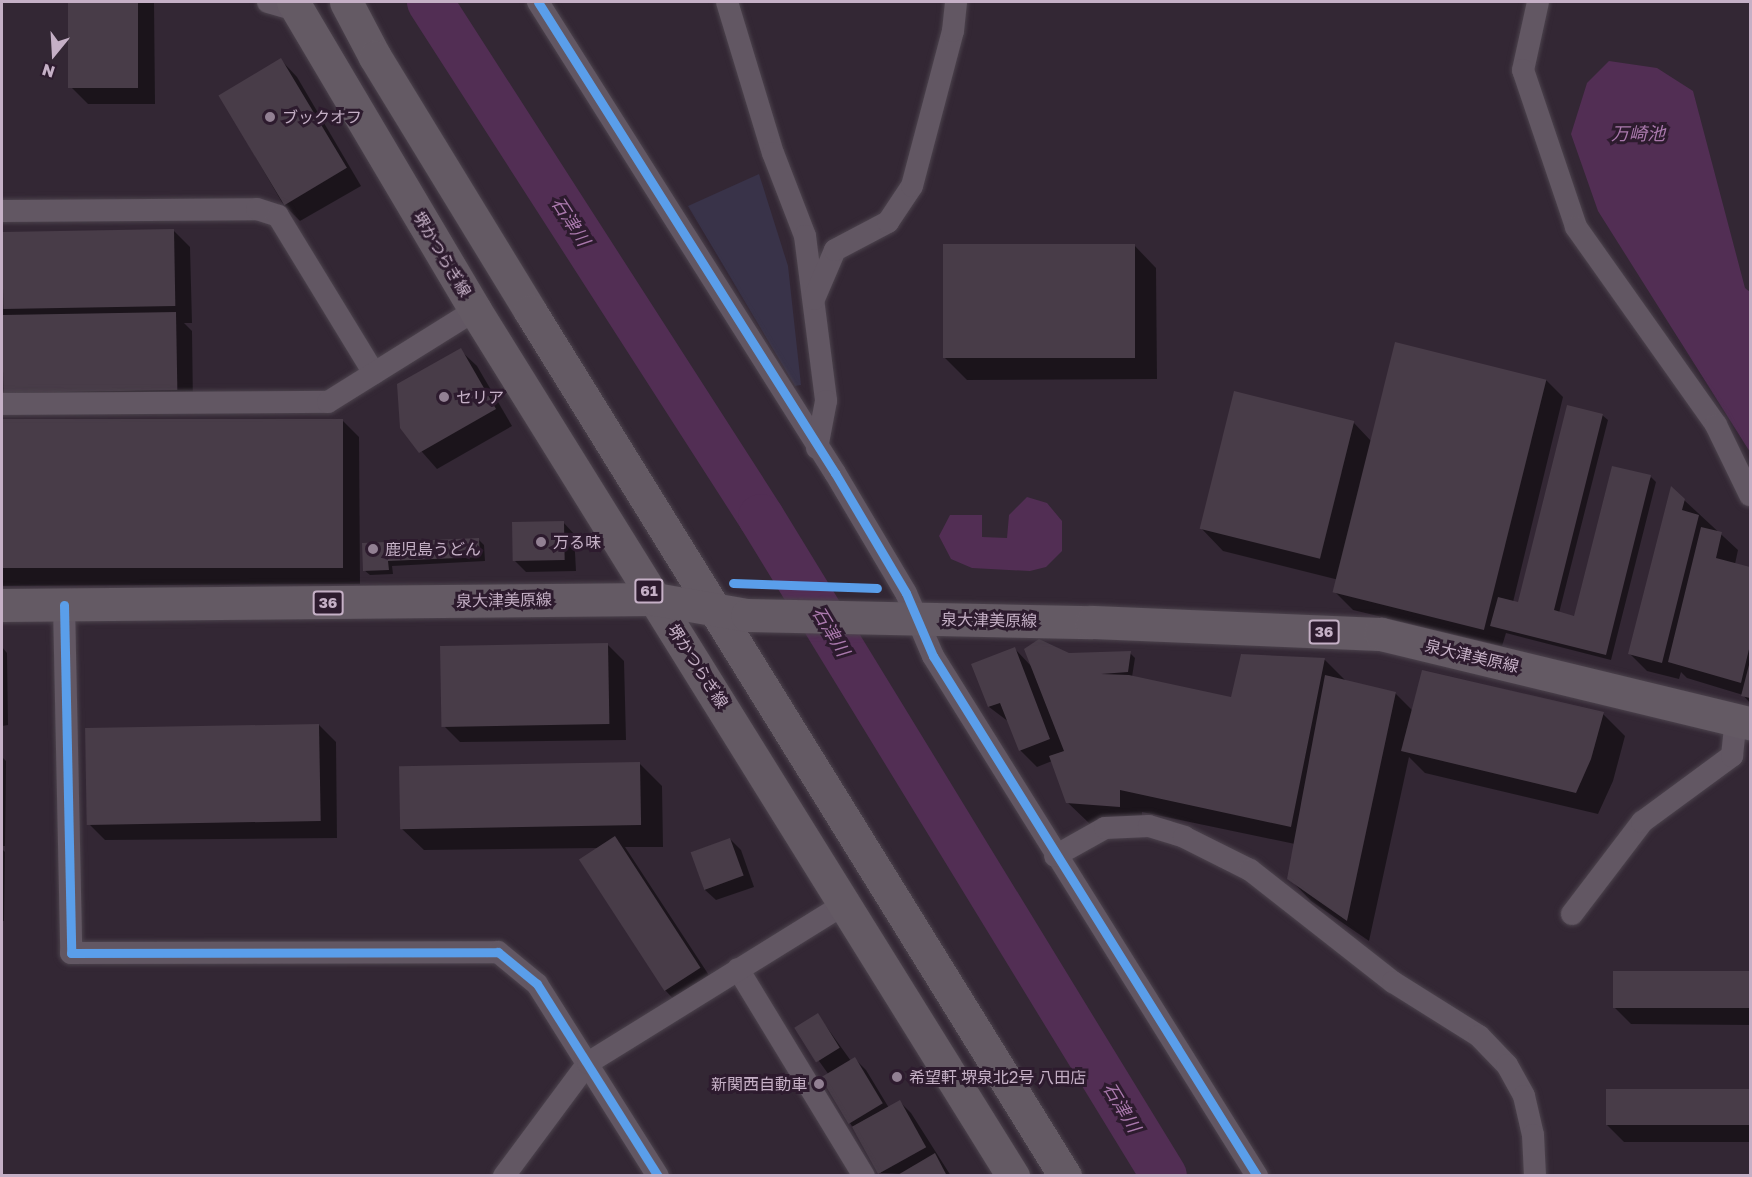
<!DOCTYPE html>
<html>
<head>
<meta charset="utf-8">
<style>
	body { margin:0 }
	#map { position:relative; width:1752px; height:1177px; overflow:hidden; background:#332734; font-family:"Golos Text","Noto Sans JP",sans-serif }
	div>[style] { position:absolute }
	.green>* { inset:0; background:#393349 }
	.water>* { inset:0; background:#522e54 }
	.shadow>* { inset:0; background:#0007 }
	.river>* { height:46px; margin:-23px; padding:0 23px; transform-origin:23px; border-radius:23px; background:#522e54 }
	.building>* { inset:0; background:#483c48; transform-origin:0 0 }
	.roads { filter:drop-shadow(0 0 2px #4c434d) drop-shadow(0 0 2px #4c434d) }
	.minor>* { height:22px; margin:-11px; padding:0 11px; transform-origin:11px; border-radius:11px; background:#625763 }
	.primary>* { height:33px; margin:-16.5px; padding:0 16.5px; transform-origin:16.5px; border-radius:16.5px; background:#645a64 }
	.cycleway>* { height:9px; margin:-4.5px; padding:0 4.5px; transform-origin:4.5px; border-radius:4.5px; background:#5a9eea }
	.dots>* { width:16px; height:16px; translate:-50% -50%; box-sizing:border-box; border:3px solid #2d1b2e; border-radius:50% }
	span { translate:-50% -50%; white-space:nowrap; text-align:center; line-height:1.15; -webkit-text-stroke:6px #2d1b2e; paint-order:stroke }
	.shield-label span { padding:2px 4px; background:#2d1b2e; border:2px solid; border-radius:4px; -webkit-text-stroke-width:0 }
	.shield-label { font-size:15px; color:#c5b0c6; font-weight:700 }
	.poi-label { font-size:16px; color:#c5b0c6 }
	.left { translate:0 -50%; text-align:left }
	.right { translate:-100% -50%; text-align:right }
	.street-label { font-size:16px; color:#c5b0c6 }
	.water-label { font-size:18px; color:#aa79ad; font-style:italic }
	.frame { position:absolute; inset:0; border:3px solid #c5b0c6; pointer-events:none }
	.north { position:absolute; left:24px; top:24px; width:60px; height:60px; -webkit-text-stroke:4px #2d1b2e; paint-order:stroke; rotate:198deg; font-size:16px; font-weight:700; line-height:24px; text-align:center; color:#c5b0c6 }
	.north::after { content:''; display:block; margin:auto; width:21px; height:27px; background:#c5b0c6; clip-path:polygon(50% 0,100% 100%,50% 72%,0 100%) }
</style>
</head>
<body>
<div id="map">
	<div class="green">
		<i style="clip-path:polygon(759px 174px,788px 266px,801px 385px,795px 386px,688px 206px)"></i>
	</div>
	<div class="water">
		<i style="clip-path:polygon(1609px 61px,1657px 68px,1693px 91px,1745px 288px,1750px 292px,1750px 452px,1598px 211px,1571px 134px,1587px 83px)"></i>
		<i style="clip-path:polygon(1027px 497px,1047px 503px,1062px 521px,1062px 551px,1046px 567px,1030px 571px,972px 568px,951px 559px,939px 536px,950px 515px,982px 515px,982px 537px,1007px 538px,1009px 515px)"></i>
	</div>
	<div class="shadow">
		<i style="clip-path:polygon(70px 2px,154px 2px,155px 104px,88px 104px,71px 87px)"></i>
		<i style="clip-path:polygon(281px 60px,297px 77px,361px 186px,300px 221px,283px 204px,220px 96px)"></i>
		<i style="clip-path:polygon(173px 230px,190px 247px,192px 323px,184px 323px,192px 331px,193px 406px,2px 409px,2px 233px)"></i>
		<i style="clip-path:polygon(1134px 245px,1156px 268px,1157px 379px,967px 380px,945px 358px)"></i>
		<i style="clip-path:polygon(460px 350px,477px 366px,512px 426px,437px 469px,401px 428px)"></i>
		<i style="clip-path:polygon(1546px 380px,1563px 397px,1513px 602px,1519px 603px,1602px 415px,1608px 420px,1559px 613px,1575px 617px,1651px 477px,1656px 482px,1611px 660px,1506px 633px,1502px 646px,1353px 610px,1336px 593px,1339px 580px,1223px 551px,1201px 528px,1354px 423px,1372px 442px)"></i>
		<i style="clip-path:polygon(342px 420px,359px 437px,360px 584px,2px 586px,2px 421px)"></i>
		<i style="clip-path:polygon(1684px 500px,1738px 550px,1735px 564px,1750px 568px,1750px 703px,1743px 695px,1687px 678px,1681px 672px,1679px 679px,1647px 671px,1630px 654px)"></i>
		<i style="clip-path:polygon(563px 522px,574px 534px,576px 571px,526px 572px,515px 561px)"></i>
		<i style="clip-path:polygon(479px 540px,484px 545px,485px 561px,392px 566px,393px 574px,370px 575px,364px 570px,363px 545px)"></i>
		<i style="clip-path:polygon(607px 644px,624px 661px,626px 740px,460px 742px,443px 725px)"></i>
		<i style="clip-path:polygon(2px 647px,7px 653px,8px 725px,2px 726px)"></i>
		<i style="clip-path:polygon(1015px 649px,1032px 667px,1069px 654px,1130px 653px,1135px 658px,1132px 677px,1232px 699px,1243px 656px,1325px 660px,1346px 681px,1395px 693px,1413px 711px,1603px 714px,1625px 736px,1613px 781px,1598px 814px,1425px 773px,1409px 757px,1369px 941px,1311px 901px,1289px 878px,1295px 844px,1142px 812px,1142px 829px,1090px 824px,1067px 802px,1052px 761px,1037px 767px,1020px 750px,1009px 722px,989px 707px,973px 665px)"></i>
		<i style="clip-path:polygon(319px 725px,336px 742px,337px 838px,105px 840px,88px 823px)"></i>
		<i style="clip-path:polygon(2px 757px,6px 761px,5px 846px,2px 846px)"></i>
		<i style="clip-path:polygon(639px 763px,662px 786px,663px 847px,625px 847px,716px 986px,681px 1007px,665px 990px,581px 859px,599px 848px,424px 850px,401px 828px)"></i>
		<i style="clip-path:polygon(730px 839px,741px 850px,754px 887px,716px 900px,704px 889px,692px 852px)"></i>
		<i style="clip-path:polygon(2px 849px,5px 852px,4px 921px,2px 921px)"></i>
		<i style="clip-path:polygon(1614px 973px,1750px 974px,1750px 1025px,1631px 1024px,1614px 1007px)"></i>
		<i style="clip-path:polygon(818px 1015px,851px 1061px,855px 1059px,866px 1070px,889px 1108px,900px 1102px,911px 1113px,951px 1176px,881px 1173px,850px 1123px,829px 1075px,796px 1029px)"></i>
		<i style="clip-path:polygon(1607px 1091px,1750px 1092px,1750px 1142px,1624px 1142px,1607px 1125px)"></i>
	</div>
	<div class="river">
		<i style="left:430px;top:2px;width:612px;rotate:57.27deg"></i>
		<i style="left:761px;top:517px;width:772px;rotate:58.55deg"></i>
	</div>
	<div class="building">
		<i style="left:68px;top:2px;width:70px;height:86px"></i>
		<i style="left:281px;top:58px;width:128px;height:73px;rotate:59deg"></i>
		<i style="left:174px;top:229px;width:77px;height:172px;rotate:89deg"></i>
		<i style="left:1135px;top:244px;width:114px;height:192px;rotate:90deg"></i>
		<i style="left:176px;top:312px;width:78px;height:174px;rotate:89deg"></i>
		<i style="left:1395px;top:342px;width:156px;height:258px;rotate:14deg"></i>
		<i style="clip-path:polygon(461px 348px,496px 409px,419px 453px,400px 428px,397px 384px)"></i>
		<i style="left:1234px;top:391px;width:124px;height:142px;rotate:14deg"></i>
		<i style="clip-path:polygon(1567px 405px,1603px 414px,1554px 610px,1574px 616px,1612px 466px,1651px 475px,1606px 655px,1490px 626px,1498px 597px,1518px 602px)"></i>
		<i style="left:343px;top:419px;width:149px;height:341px;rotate:90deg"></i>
		<i style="clip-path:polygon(1671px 486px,1685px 499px,1682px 510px,1699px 515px,1662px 663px,1628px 654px)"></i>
		<i style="left:564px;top:521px;width:39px;height:52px;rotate:89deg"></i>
		<i style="clip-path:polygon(1701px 527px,1722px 532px,1716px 558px,1750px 567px,1750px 645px,1741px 683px,1668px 662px)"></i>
		<i style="clip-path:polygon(479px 538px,480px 557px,388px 561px,389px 570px,363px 571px,362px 543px)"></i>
		<i style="clip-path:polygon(1039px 639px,1069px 653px,1131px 651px,1128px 672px,1101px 674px,1129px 675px,1231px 697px,1241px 654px,1325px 658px,1291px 827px,1120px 790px,1120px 807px,1066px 803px,1049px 756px,1064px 751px,1024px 649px)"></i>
		<i style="left:608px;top:643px;width:81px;height:168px;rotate:89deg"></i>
		<i style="clip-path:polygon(1015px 647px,1050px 739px,1019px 751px,1000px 703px,988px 707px,971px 664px)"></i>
		<i style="clip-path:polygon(1750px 661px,1750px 698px,1741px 696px)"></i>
		<i style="clip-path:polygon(1422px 670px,1604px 712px,1591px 759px,1576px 793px,1401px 751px)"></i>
		<i style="clip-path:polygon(1325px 675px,1396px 692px,1347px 921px,1287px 879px)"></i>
		<i style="left:319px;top:724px;width:97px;height:234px;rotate:89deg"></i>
		<i style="left:640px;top:762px;width:63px;height:241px;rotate:89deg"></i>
		<i style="left:615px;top:836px;width:157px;height:43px;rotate:57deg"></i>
		<i style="left:730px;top:838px;width:40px;height:42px;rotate:70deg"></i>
		<i style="left:1613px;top:971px;width:137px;height:37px"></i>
		<i style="left:818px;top:1013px;width:41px;height:28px;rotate:58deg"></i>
		<i style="left:855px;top:1057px;width:54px;height:40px;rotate:59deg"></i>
		<i style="left:1606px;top:1089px;width:144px;height:36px"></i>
		<i style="left:900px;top:1100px;width:54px;height:55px;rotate:61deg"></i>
		<i style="clip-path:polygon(935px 1153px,947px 1176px,896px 1176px)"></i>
	</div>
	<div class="roads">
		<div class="minor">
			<i style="left:268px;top:2px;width:32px;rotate:16deg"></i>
			<i style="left:538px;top:2px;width:557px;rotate:57.77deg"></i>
			<i style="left:835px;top:473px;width:139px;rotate:59.4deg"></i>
			<i style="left:906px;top:593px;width:69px;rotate:66.8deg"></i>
			<i style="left:933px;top:656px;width:613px;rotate:58.07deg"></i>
			<i style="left:727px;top:2px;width:158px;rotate:73.1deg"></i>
			<i style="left:773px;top:153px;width:89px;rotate:68.9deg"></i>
			<i style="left:805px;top:236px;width:166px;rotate:82.7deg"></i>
			<i style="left:826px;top:401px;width:48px;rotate:100.8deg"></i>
			<i style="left:1538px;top:2px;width:70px;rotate:102.4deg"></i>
			<i style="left:1523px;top:70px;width:166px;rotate:71.3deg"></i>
			<i style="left:1576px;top:227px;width:242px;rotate:54.7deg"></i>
			<i style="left:1716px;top:425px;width:78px;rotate:64.1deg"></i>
			<i style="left:2px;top:211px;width:255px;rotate:-0.4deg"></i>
			<i style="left:257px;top:209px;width:22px;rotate:18deg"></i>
			<i style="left:278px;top:216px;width:184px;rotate:58.6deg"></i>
			<i style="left:814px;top:299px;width:53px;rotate:-66.8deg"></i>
			<i style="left:835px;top:250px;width:60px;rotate:-27.8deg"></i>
			<i style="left:888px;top:222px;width:43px;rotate:-56.3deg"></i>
			<i style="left:912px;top:186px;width:160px;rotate:-75.2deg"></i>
			<i style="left:953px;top:31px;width:29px;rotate:-84deg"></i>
			<i style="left:2px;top:404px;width:326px;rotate:-0.4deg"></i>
			<i style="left:328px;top:402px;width:173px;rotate:-32deg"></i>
			<i style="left:64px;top:605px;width:348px;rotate:88.8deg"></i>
			<i style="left:71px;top:953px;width:427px;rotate:-0.1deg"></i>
			<i style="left:498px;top:952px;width:50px;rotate:39.4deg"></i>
			<i style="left:537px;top:984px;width:227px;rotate:57.8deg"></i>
			<i style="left:1055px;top:856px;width:57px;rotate:-29.2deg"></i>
			<i style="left:1105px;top:828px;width:44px;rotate:-2.6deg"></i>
			<i style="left:1149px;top:826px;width:37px;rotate:17deg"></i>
			<i style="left:1184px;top:837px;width:74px;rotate:26.6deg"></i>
			<i style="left:1250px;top:870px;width:182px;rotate:38.1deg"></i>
			<i style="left:1393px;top:982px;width:102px;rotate:32.1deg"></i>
			<i style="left:1479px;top:1036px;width:40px;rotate:46deg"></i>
			<i style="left:1507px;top:1065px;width:35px;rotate:61deg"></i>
			<i style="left:1524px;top:1096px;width:40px;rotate:77deg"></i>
			<i style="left:1533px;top:1135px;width:41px;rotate:87.2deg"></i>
			<i style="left:1572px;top:914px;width:116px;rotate:-52.7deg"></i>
			<i style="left:1642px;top:822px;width:112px;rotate:-36.3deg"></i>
			<i style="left:1732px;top:756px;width:37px;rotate:-84deg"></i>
			<i style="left:738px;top:969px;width:242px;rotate:58.7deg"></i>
			<i style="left:504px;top:1176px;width:141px;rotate:-53.4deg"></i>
			<i style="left:588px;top:1063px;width:301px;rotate:-31.8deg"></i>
		</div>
		<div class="primary">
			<i style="left:293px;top:2px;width:358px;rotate:59.4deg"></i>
			<i style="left:475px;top:310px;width:1020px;rotate:58.15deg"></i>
			<i style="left:346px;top:2px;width:62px;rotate:62.2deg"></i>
			<i style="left:375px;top:57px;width:298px;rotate:58.6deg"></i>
			<i style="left:530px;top:311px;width:1017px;rotate:58.26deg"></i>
			<i style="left:2px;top:605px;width:653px;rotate:-0.53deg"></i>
			<i style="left:655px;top:599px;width:93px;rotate:9.9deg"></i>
			<i style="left:747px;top:615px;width:345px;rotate:1.2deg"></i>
			<i style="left:1092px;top:622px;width:289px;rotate:2.4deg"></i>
			<i style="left:1381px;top:634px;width:380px;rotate:13.6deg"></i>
		</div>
	</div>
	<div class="cycleway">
		<i style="left:538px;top:2px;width:557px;rotate:57.77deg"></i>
		<i style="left:835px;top:473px;width:139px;rotate:59.4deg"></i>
		<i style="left:906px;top:593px;width:69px;rotate:66.8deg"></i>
		<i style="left:933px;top:656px;width:613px;rotate:58.07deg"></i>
		<i style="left:733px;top:583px;width:144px;rotate:2deg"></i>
		<i style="left:64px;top:605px;width:348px;rotate:88.8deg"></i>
		<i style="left:71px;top:953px;width:427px;rotate:-0.1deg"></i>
		<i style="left:498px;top:952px;width:50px;rotate:39.4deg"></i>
		<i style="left:537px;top:984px;width:227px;rotate:57.8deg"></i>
	</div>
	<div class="dots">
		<i style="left:270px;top:117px;background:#928093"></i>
		<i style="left:444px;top:397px;background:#928093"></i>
		<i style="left:541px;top:542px;background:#928093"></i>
		<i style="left:373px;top:549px;background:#928093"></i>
		<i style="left:897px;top:1077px;background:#928093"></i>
		<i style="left:819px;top:1084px;background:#928093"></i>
	</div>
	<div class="shield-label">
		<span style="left:649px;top:591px">61</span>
		<span style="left:328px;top:603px">36</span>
		<span style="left:1324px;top:632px">36</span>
	</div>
	<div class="poi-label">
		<span class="left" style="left:282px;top:117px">ブックオフ</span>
		<span class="left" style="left:456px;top:397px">セリア</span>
		<span class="left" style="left:553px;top:542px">万る味</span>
		<span class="left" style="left:385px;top:549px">鹿児島うどん</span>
		<span class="left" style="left:909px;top:1077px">希望軒 堺泉北2号 八田店</span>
		<span class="right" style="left:807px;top:1084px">新関西自動車</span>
	</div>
	<div class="street-label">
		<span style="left:442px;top:254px;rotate:59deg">堺かつらぎ線</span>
		<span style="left:504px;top:600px;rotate:-1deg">泉大津美原線</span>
		<span style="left:989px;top:620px;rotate:1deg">泉大津美原線</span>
		<span style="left:1472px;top:656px;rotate:13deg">泉大津美原線</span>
		<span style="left:698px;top:666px;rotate:57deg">堺かつらぎ線</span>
	</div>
	<div class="water-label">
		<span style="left:1638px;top:133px">万崎池</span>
		<span style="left:571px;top:221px;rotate:57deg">石津川</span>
		<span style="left:831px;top:631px;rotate:59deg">石津川</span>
		<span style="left:1122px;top:1107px;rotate:59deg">石津川</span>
	</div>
	<div class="frame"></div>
	<div class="north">N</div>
</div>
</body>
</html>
